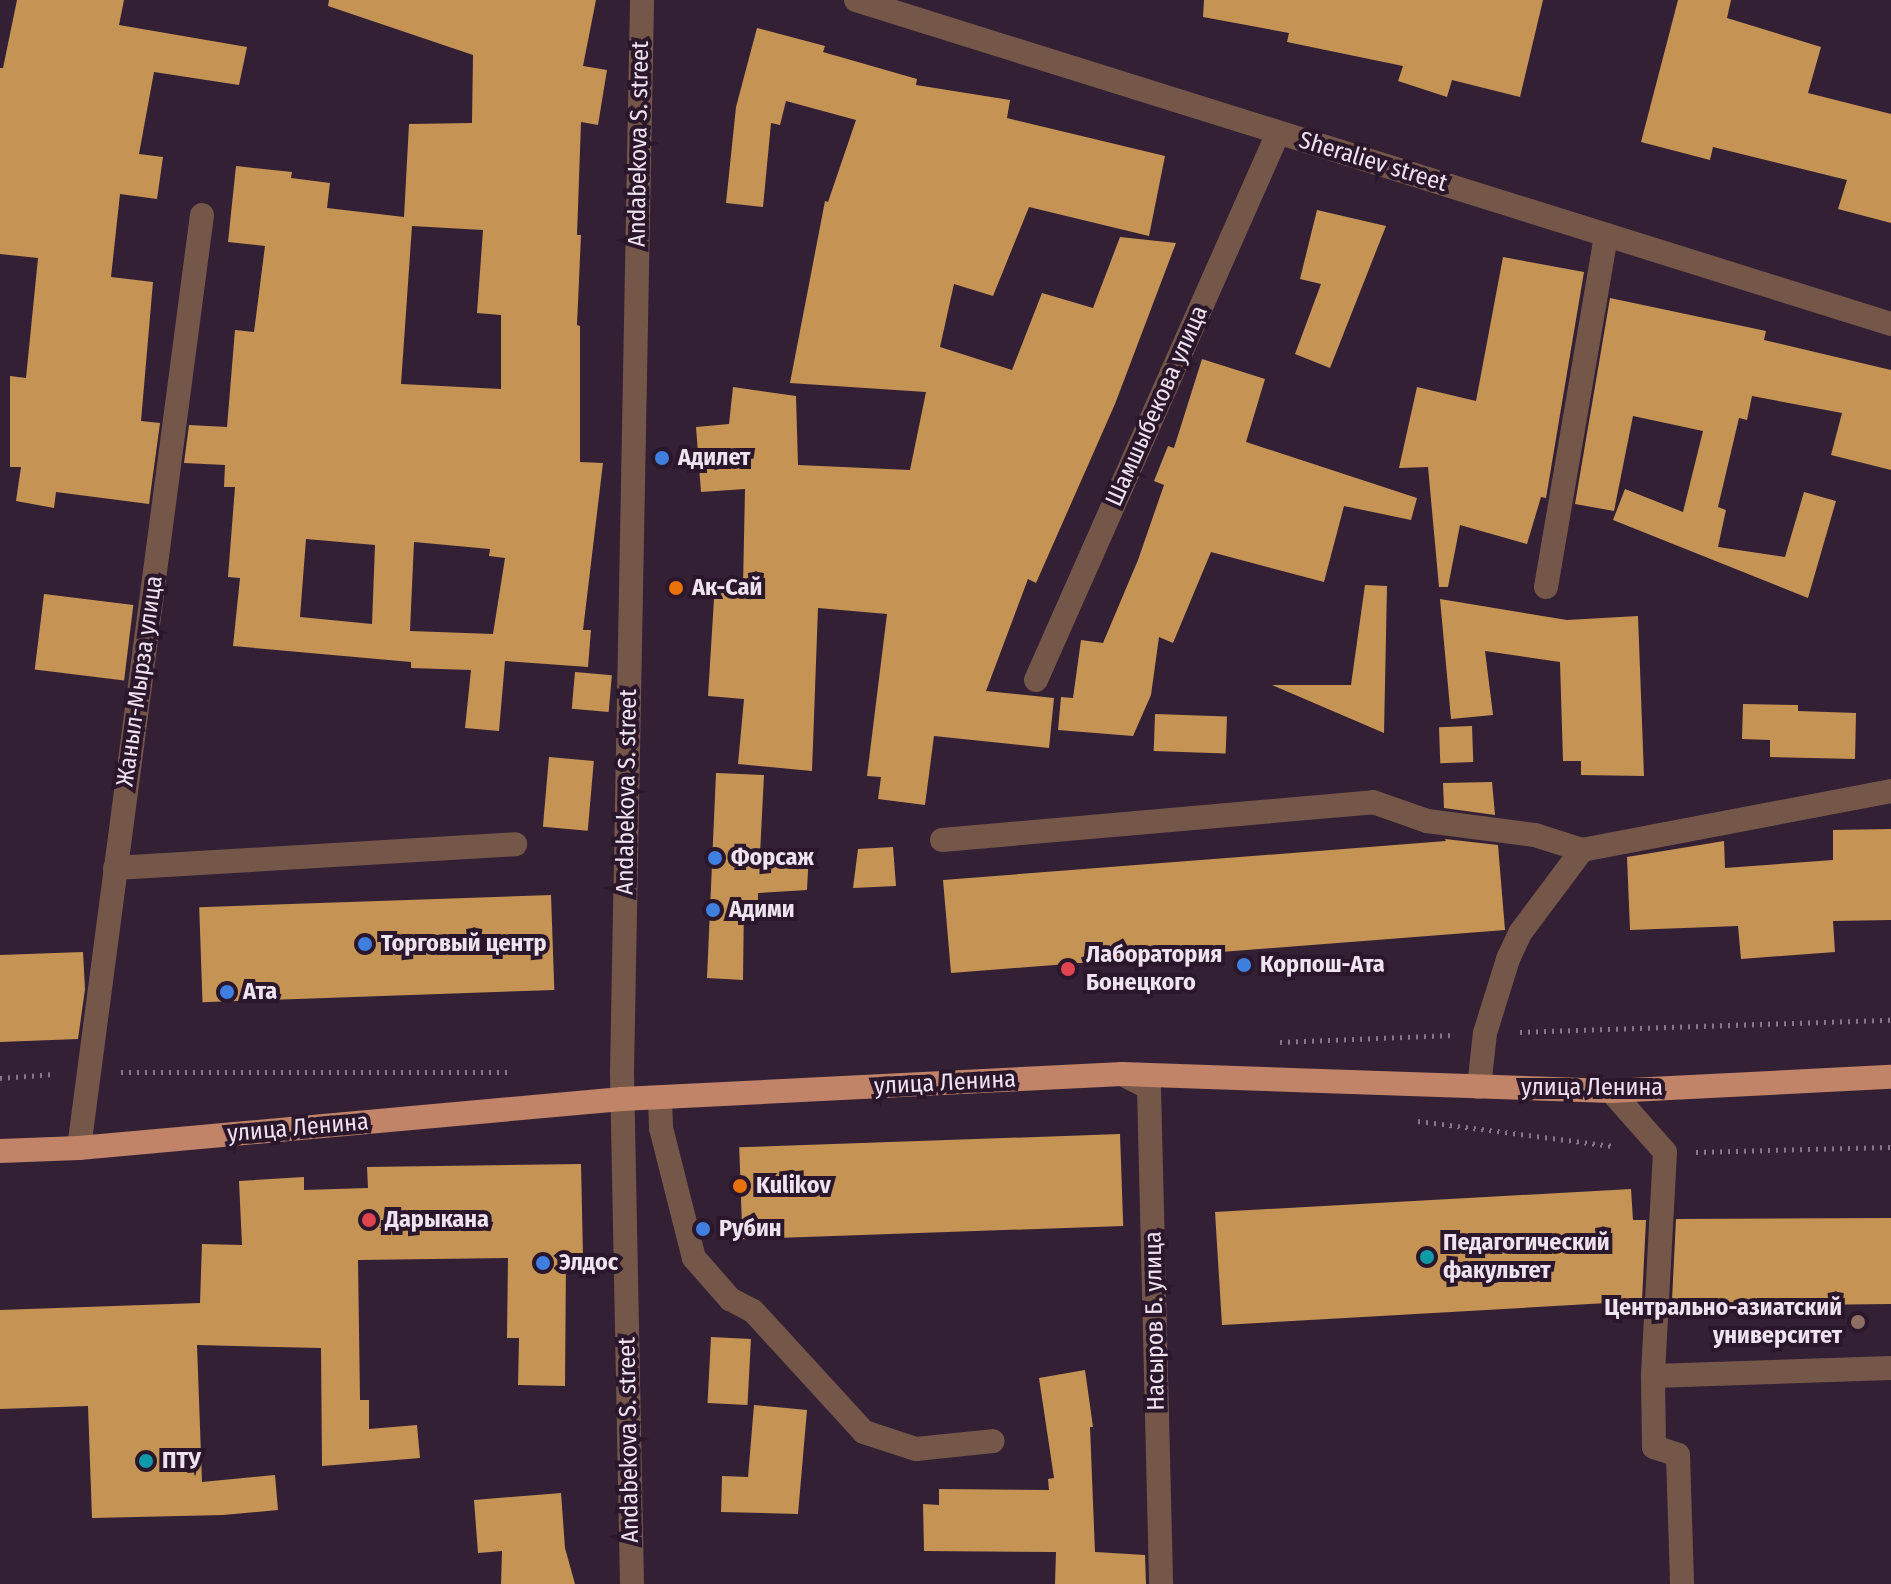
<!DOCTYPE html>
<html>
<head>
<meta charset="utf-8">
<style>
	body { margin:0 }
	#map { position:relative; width:1891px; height:1584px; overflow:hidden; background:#342035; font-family:"Fira Sans Condensed",sans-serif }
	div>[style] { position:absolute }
	.building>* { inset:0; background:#c59455; transform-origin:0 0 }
	.path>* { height:5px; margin-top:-2.5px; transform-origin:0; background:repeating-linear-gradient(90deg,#877687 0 2px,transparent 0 8px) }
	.minor>* { height:24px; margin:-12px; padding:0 12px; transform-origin:12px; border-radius:12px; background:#75574a }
	.major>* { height:24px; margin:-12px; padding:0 12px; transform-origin:12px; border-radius:12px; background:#c18469 }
	.dots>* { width:22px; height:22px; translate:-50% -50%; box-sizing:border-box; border:4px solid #2a172b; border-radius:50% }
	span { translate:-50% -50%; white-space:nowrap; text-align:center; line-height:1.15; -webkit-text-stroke:8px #2a172b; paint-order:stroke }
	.street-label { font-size:24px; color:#f0e3f0 }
	.poi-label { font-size:24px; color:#f0e3f0; font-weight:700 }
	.left { translate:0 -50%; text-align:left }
	.right { translate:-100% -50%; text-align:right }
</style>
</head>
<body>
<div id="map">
	<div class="building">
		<i style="clip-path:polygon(17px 0,124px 0,119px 25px,247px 47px,239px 85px,154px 72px,139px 154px,163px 157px,157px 199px,120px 194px,111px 277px,153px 282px,141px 421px,160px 423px,149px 504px,56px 492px,54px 508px,16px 501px,21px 467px,10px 467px,10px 376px,26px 378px,38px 258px,0 254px,0 68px,3px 68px)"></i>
		<i style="clip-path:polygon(evenodd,329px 0,596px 0,583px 66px,607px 70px,598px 125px,581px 122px,577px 235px,581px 235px,577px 325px,580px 326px,580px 462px,603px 463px,583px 630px,591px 630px,588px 667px,505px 661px,499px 731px,465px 728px,471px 670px,411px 668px,411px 662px,233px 646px,240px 578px,228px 577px,235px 487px,224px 487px,225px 465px,184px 463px,189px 425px,227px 427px,235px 330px,254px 332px,265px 246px,228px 242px,236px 166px,292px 172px,291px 178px,330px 183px,327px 208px,404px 217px,409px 124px,472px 123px,473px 55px,328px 6px,329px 0,412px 226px,483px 230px,477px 313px,501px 315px,501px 389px,401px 384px,412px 226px,329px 0,306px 539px,375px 545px,372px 624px,300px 617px,306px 539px,329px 0,414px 542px,490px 549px,489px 556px,505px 558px,493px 634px,410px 631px,414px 542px)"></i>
		<i style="clip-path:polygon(1204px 0,1543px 0,1520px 97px,1452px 80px,1447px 97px,1398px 81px,1403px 66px,1287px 42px,1289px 33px,1203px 17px)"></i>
		<i style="clip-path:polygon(1678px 0,1731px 0,1727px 18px,1821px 47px,1808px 93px,1891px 114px,1891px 223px,1838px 209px,1847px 180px,1713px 147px,1710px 160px,1641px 142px)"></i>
		<i style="clip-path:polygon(757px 28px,825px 46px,823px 52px,917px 79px,916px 85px,1010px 100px,1007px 118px,1165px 156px,1149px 236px,1029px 207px,993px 296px,954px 284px,940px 347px,1012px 370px,1042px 293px,1093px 308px,1120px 237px,1176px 243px,1115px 404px,1036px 583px,1028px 579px,986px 691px,1054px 698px,1049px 748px,934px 736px,925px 805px,878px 799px,881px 777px,867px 776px,887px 614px,818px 608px,812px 771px,738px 764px,744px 699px,708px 696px,715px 583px,743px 586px,745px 489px,701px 492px,696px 427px,729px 424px,733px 387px,796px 396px,798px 465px,910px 470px,926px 392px,790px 383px,825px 201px,828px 202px,856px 120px,786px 101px,780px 125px,771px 123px,763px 207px,726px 203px,736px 107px)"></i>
		<i style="clip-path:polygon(1317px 210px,1386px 226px,1330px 368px,1295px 354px,1321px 284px,1300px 279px)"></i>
		<i style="clip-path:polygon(1503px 257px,1584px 272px,1546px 498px,1541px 497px,1527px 544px,1460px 525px,1448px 587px,1439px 587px,1428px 467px,1399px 468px,1417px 387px,1476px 401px)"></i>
		<i style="clip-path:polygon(1610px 298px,1766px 331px,1764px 340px,1891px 370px,1891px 470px,1831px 455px,1842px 413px,1752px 396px,1747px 420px,1739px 418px,1718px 507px,1726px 510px,1718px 547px,1785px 557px,1804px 492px,1836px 501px,1808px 598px,1613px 520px,1625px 489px,1683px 512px,1703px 431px,1633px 416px,1614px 511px,1575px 504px)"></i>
		<i style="clip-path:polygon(1202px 359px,1265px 379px,1246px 442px,1417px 498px,1411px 520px,1344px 506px,1324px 582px,1211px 552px,1173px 643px,1159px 637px,1151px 695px,1133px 736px,1058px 730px,1061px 697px,1073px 698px,1081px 640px,1103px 643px,1138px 560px,1164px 485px,1154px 481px,1168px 446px,1174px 448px)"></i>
		<i style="clip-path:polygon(1365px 585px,1387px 586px,1384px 733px,1272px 685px,1351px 685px)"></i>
		<i style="left:44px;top:594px;width:90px;height:76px;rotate:7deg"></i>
		<i style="clip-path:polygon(1440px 599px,1567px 620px,1638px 616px,1644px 776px,1581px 775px,1581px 761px,1563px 761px,1560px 662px,1485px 651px,1493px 715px,1451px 719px)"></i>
		<i style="left:575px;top:672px;width:37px;height:37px;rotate:5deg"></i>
		<i style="clip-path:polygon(1743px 704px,1798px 705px,1798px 711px,1856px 713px,1855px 759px,1770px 757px,1770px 740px,1742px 739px)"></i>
		<i style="left:1155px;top:714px;width:72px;height:37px;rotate:2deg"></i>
		<i style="left:1472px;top:726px;width:36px;height:33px;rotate:88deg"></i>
		<i style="left:549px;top:757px;width:45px;height:70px;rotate:5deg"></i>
		<i style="clip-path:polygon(716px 773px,764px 775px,760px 854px,809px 851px,807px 890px,758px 893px,758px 900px,744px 900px,743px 980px,707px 978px)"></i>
		<i style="clip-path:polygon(1492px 782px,1495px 815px,1444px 808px,1443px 783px)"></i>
		<i style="clip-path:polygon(1891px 829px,1891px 920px,1833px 921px,1835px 952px,1741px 959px,1738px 926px,1630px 930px,1627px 857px,1724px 841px,1725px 868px,1833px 860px,1833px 830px)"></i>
		<i style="clip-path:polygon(1445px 839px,1498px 845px,1505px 930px,951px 973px,943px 880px,1446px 841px)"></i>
		<i style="clip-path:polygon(893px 847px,896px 886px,853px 888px,858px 849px)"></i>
		<i style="left:551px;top:895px;width:95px;height:352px;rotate:88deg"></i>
		<i style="clip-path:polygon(83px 952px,85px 989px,78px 1039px,0 1042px,0 955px)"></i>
		<i style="left:1120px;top:1134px;width:92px;height:381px;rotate:88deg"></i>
		<i style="clip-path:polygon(581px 1164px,583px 1256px,566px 1257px,565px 1386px,518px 1385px,519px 1338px,507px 1338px,508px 1258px,358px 1260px,360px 1400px,369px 1400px,369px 1429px,417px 1425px,420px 1458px,322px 1466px,321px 1348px,197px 1345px,202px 1482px,275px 1475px,278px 1510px,223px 1515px,92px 1518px,88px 1406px,0 1409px,0 1310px,200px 1303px,202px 1244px,242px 1245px,239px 1181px,304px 1177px,304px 1190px,368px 1188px,367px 1167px)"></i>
		<i style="clip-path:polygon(1631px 1189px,1633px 1220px,1646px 1220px,1642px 1301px,1222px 1325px,1215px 1212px)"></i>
		<i style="clip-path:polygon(1891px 1218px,1891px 1304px,1717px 1306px,1680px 1319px,1680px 1299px,1672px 1300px,1676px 1219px)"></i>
		<i style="left:711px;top:1337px;width:40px;height:66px;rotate:3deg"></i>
		<i style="clip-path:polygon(1085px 1370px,1093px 1427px,1090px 1427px,1095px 1552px,1145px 1555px,1146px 1584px,1055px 1584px,1056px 1552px,924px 1551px,923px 1504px,939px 1505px,939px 1489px,1049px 1490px,1048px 1479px,1054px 1478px,1039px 1378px)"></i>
		<i style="clip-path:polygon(754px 1405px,807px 1410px,798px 1514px,721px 1512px,722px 1476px,748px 1477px)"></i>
		<i style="clip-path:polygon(561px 1493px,565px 1548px,575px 1584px,501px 1584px,502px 1551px,478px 1553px,474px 1500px)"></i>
	</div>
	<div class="path">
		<i style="left:1520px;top:1032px;width:371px;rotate:-1.9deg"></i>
		<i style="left:1280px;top:1042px;width:174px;rotate:-2.3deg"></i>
		<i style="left:121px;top:1072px;width:386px"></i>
		<i style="left:0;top:1078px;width:55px;rotate:-4.2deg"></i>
		<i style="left:1418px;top:1121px;width:198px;rotate:7.3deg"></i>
		<i style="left:1696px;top:1152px;width:195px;rotate:-1.5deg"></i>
	</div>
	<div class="minor">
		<i style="left:856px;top:0;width:1085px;rotate:17.38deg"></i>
		<i style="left:1546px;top:587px;width:357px;rotate:-80.3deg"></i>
		<i style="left:1036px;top:680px;width:598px;rotate:-66.13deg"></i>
		<i style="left:942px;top:840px;width:433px;rotate:-5deg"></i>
		<i style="left:1373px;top:802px;width:57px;rotate:19.4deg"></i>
		<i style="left:1427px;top:821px;width:109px;rotate:7.4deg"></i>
		<i style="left:1535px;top:835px;width:49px;rotate:17.7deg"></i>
		<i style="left:115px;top:868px;width:401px;rotate:-3.4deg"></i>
		<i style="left:1122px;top:1074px;width:30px;rotate:27deg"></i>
		<i style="left:1149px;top:1088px;width:496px;rotate:88.6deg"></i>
		<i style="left:1479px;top:1087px;width:54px;rotate:-83.7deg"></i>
		<i style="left:1485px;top:1033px;width:77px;rotate:-72.7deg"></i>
		<i style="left:1508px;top:959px;width:29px;rotate:-65deg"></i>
		<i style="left:1520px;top:933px;width:104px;rotate:-53.2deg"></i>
		<i style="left:1582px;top:850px;width:315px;rotate:-10.8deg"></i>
		<i style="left:1611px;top:1091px;width:81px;rotate:48.5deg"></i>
		<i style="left:1665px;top:1152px;width:224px;rotate:93.1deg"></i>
		<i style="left:1653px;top:1376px;width:71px;rotate:89.2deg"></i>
		<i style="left:1654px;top:1447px;width:25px;rotate:18deg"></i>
		<i style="left:1678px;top:1455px;width:129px;rotate:88.2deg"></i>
		<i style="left:660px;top:1098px;width:30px;rotate:88deg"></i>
		<i style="left:661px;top:1128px;width:134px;rotate:75.8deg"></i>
		<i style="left:694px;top:1258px;width:55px;rotate:48.7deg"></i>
		<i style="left:730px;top:1299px;width:26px;rotate:28deg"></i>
		<i style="left:753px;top:1311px;width:164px;rotate:47.5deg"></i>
		<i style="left:864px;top:1432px;width:55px;rotate:18.1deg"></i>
		<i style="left:916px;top:1449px;width:77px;rotate:-5.9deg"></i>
		<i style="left:79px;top:1148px;width:941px;rotate:-82.49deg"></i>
		<i style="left:1653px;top:1376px;width:238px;rotate:-1.9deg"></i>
		<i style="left:632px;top:1584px;width:512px;rotate:-91.12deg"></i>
		<i style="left:622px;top:1072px;width:1072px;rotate:-88.93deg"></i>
	</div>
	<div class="major">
		<i style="left:0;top:1151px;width:79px;rotate:-2.2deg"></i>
		<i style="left:79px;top:1148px;width:545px;rotate:-5.16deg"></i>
		<i style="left:622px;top:1099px;width:501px;rotate:-2.86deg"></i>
		<i style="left:1122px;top:1074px;width:489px;rotate:2deg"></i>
		<i style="left:1611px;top:1091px;width:280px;rotate:-2.9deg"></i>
	</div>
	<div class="dots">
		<i style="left:662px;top:458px;background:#3f7fe0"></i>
		<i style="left:676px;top:588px;background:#e8710a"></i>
		<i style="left:715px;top:858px;background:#3f7fe0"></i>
		<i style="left:713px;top:910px;background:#3f7fe0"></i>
		<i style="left:365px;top:944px;background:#3f7fe0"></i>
		<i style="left:1244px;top:965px;background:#3f7fe0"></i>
		<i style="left:1068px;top:969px;background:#e0444e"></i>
		<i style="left:227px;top:992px;background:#3f7fe0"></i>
		<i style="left:740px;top:1186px;background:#e8710a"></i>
		<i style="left:369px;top:1220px;background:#e0444e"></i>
		<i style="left:703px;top:1229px;background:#3f7fe0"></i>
		<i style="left:1427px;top:1257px;background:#0f9aa8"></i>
		<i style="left:543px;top:1263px;background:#3f7fe0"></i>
		<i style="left:1858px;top:1322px;background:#8d6e63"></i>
		<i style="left:146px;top:1461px;background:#0f9aa8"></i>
	</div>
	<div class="street-label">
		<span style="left:639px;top:144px;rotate:-89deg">Andabekova S. street</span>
		<span style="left:1373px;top:162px;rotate:17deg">Sheraliev street</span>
		<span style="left:1157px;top:406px;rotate:-66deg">Шамшыбекова улица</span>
		<span style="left:140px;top:681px;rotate:-82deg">Жаныл-Мырза улица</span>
		<span style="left:627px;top:792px;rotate:-89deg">Andabekova S. street</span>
		<span style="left:945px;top:1083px;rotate:-3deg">улица Ленина</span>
		<span style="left:1592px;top:1088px">улица Ленина</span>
		<span style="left:298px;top:1128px;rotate:-5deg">улица Ленина</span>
		<span style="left:1155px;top:1321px;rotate:-91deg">Насыров Б. улица</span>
		<span style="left:629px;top:1440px;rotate:-91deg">Andabekova S. street</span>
	</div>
	<div class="poi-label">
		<span class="left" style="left:678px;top:458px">Адилет</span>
		<span class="left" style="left:692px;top:588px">Ак-Сай</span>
		<span class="left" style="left:731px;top:858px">Форсаж</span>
		<span class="left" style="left:729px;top:910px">Адими</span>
		<span class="left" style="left:381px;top:944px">Торговый центр</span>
		<span class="left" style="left:1086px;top:969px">Лаборатория<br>Бонецкого</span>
		<span class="left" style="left:1260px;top:965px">Корпош-Ата</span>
		<span class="left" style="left:243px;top:992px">Ата</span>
		<span class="left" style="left:756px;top:1186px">Kulikov</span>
		<span class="left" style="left:385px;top:1220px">Дарыкана</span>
		<span class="left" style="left:719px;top:1229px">Рубин</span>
		<span class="left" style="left:1443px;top:1257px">Педагогический<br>факультет</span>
		<span class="left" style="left:559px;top:1263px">Элдос</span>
		<span class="right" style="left:1842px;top:1322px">Центрально-азиатский<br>университет</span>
		<span class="left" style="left:162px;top:1461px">ПТУ</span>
	</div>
</div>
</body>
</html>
